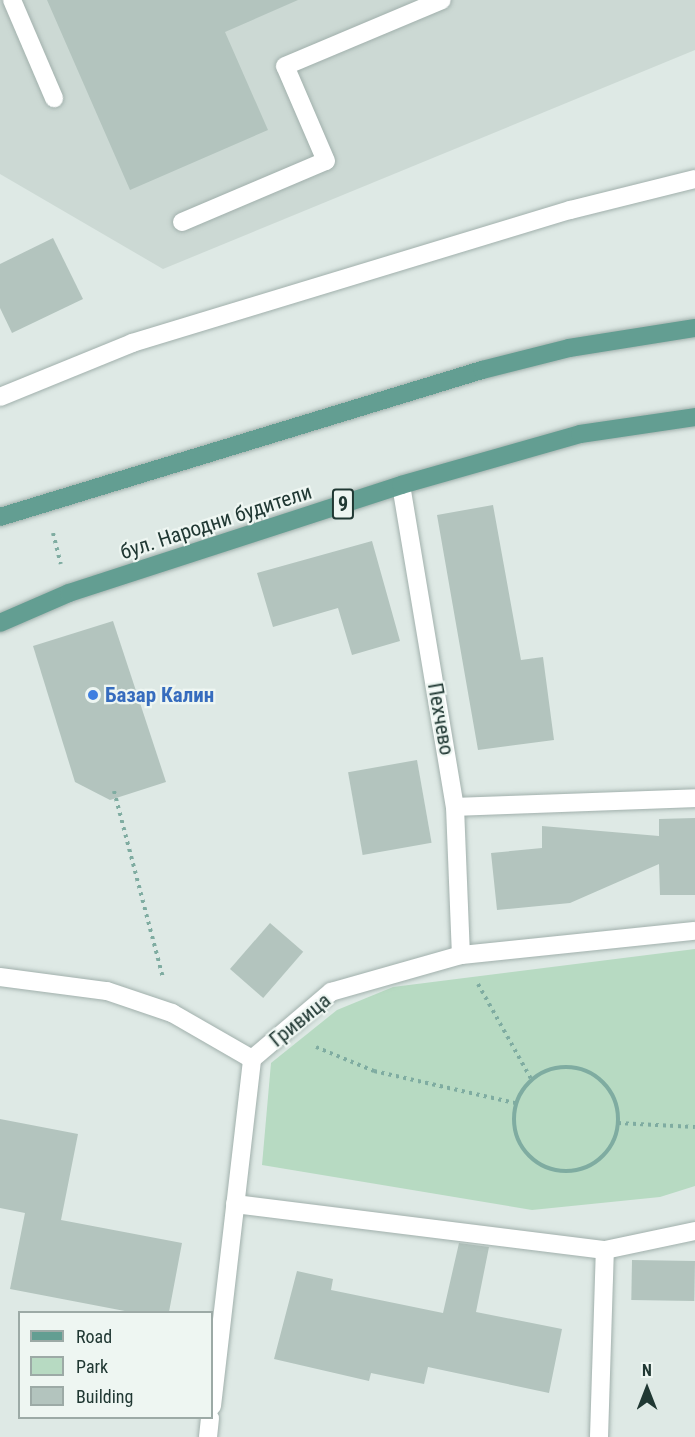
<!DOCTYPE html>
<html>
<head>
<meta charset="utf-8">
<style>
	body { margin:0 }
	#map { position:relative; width:695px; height:1437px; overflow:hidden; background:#dee9e5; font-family:"Roboto Condensed",sans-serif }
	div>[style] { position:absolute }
	.built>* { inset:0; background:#ccd9d4 }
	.green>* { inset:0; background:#b7dac2 }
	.building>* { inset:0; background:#b3c4be; transform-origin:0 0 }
	.path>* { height:4px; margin-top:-2px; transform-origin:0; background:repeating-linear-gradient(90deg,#7faca1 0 3px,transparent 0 7.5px) }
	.path>.ring { margin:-2px; padding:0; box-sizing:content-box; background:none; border:4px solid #7faca1; border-radius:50% }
	.roads { filter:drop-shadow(0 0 2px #a1b0ac) drop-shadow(0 0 2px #a1b0ac) }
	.service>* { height:18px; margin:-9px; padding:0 9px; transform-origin:9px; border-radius:9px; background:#fff }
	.minor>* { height:18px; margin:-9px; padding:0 9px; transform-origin:9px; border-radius:9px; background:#fff }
	.primary>* { height:18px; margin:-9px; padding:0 9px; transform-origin:9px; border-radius:9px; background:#639e92 }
	.dots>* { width:16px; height:16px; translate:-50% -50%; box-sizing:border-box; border:3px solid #eef6f2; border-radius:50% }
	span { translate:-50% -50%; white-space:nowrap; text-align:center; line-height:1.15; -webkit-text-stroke:4.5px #eef6f2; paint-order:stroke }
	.shield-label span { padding:2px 4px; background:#eef6f2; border:2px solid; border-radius:4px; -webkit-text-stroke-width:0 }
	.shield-label { font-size:20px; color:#203833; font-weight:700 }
	.street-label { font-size:21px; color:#203833 }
	.shop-label { font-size:21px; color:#366cbe; font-weight:700 }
	.left { translate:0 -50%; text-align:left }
	.legend { position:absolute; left:18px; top:1311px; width:195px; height:108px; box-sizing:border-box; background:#eef6f2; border:2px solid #9caaa6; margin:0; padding:8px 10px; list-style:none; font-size:18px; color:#203833 }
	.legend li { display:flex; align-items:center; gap:12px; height:30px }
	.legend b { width:30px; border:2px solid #9caaa6 }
	.north { position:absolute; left:617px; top:1359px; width:60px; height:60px; -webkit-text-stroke:4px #eef6f2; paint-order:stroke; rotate:0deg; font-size:16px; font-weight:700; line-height:24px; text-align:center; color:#203833 }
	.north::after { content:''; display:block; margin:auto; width:21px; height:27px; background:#203833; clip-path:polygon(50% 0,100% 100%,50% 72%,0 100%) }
</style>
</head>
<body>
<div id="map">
	<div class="built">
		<i style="clip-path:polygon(0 0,695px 0,695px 50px,163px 269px,0 174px)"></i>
	</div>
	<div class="green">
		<i style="clip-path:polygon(695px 949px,695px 1186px,660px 1197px,532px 1210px,262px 1165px,271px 1063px,337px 1010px,393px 987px)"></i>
	</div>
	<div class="building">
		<i style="clip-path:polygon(47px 0,298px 0,225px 32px,268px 130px,130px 190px)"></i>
		<i style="clip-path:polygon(53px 238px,83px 299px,12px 333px,0 308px,0 264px)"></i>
		<i style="clip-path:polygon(493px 505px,521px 660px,543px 657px,554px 740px,478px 750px,437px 515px)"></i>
		<i style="clip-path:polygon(372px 541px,400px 641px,352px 655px,338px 608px,273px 627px,257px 573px)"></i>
		<i style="clip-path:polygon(113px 621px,166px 782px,110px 800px,75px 782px,33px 646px)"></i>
		<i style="left:417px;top:760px;width:84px;height:70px;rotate:80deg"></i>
		<i style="clip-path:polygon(695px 818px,695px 895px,660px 895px,659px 864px,570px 903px,497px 910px,491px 853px,542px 848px,542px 826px,659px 836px,659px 819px)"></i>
		<i style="left:270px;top:923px;width:44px;height:61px;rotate:41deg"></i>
		<i style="clip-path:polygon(0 1119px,78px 1134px,61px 1220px,182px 1243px,169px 1312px,130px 1312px,10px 1289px,25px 1213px,0 1208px)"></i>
		<i style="clip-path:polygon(459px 1243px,489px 1247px,476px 1312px,562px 1329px,549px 1393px,428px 1367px,424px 1384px,371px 1373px,369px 1381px,274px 1359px,297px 1271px,333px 1279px,331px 1290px,443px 1313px)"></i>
		<i style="left:632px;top:1260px;width:63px;height:40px;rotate:1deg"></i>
	</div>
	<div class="path">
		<i style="left:53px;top:533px;width:32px;rotate:76deg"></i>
		<i style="left:114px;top:791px;width:193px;rotate:75.3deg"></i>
		<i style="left:478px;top:984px;width:109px;rotate:60.8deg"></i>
		<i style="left:316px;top:1047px;width:63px;rotate:22.5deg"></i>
		<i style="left:374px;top:1071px;width:145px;rotate:12.8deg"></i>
		<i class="ring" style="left:514px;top:1067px;width:100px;height:100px"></i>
		<i style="left:618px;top:1123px;width:77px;rotate:3deg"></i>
	</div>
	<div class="roads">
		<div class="service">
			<i style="left:12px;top:0;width:107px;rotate:66.8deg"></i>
			<i style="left:182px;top:222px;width:156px;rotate:-23deg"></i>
			<i style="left:326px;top:161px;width:103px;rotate:-113.3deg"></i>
			<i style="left:285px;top:66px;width:170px;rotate:-22.8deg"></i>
			<i style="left:0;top:397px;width:143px;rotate:-22.2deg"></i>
			<i style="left:132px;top:343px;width:458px;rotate:-16.9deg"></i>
			<i style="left:570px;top:210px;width:129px;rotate:-13.9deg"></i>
			<i style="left:455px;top:807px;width:240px;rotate:-2.1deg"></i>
			<i style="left:0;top:977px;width:108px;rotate:7.5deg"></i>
			<i style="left:107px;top:991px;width:69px;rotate:18.7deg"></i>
			<i style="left:172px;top:1013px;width:92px;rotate:29.9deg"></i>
			<i style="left:235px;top:1204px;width:373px;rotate:7.1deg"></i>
			<i style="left:605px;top:1250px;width:92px;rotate:-11.9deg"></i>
			<i style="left:599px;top:1437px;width:187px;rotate:-88.2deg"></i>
		</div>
		<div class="minor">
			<i style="left:401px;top:485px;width:326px;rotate:80.5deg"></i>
			<i style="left:455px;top:807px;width:148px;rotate:87.7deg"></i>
			<i style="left:212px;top:1406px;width:349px;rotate:-83.4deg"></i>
			<i style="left:252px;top:1059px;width:104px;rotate:-40.3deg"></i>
			<i style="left:331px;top:992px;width:135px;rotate:-15.9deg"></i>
			<i style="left:461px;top:955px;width:235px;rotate:-5.9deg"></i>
			<i style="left:208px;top:1437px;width:19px;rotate:-84deg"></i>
		</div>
		<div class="primary">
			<i style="left:0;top:517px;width:504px;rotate:-16.96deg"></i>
			<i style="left:482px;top:370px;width:90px;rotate:-14.2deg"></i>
			<i style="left:569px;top:348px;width:128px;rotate:-9deg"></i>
			<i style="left:0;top:623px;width:75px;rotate:-23.5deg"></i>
			<i style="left:69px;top:593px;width:349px;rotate:-18deg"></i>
			<i style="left:401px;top:485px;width:186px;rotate:-15.9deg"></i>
			<i style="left:580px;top:434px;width:116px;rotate:-8.4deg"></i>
		</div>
	</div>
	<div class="dots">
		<i style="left:93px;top:695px;background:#3f7fe0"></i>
	</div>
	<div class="shield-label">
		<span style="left:343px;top:504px">9</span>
	</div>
	<div class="street-label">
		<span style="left:216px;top:522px;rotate:-18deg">бул. Народни будители</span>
		<span style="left:441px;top:719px;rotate:80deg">Пехчево</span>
		<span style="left:300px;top:1020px;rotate:-39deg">Гривица</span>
	</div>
	<div class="shop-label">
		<span class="left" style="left:105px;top:695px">Базар Калин</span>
	</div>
	<ul class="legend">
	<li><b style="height:8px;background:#639e92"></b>Road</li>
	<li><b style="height:16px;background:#b7dac2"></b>Park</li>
	<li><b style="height:16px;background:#b3c4be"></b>Building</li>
	</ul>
	<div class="north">N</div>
</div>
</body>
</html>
